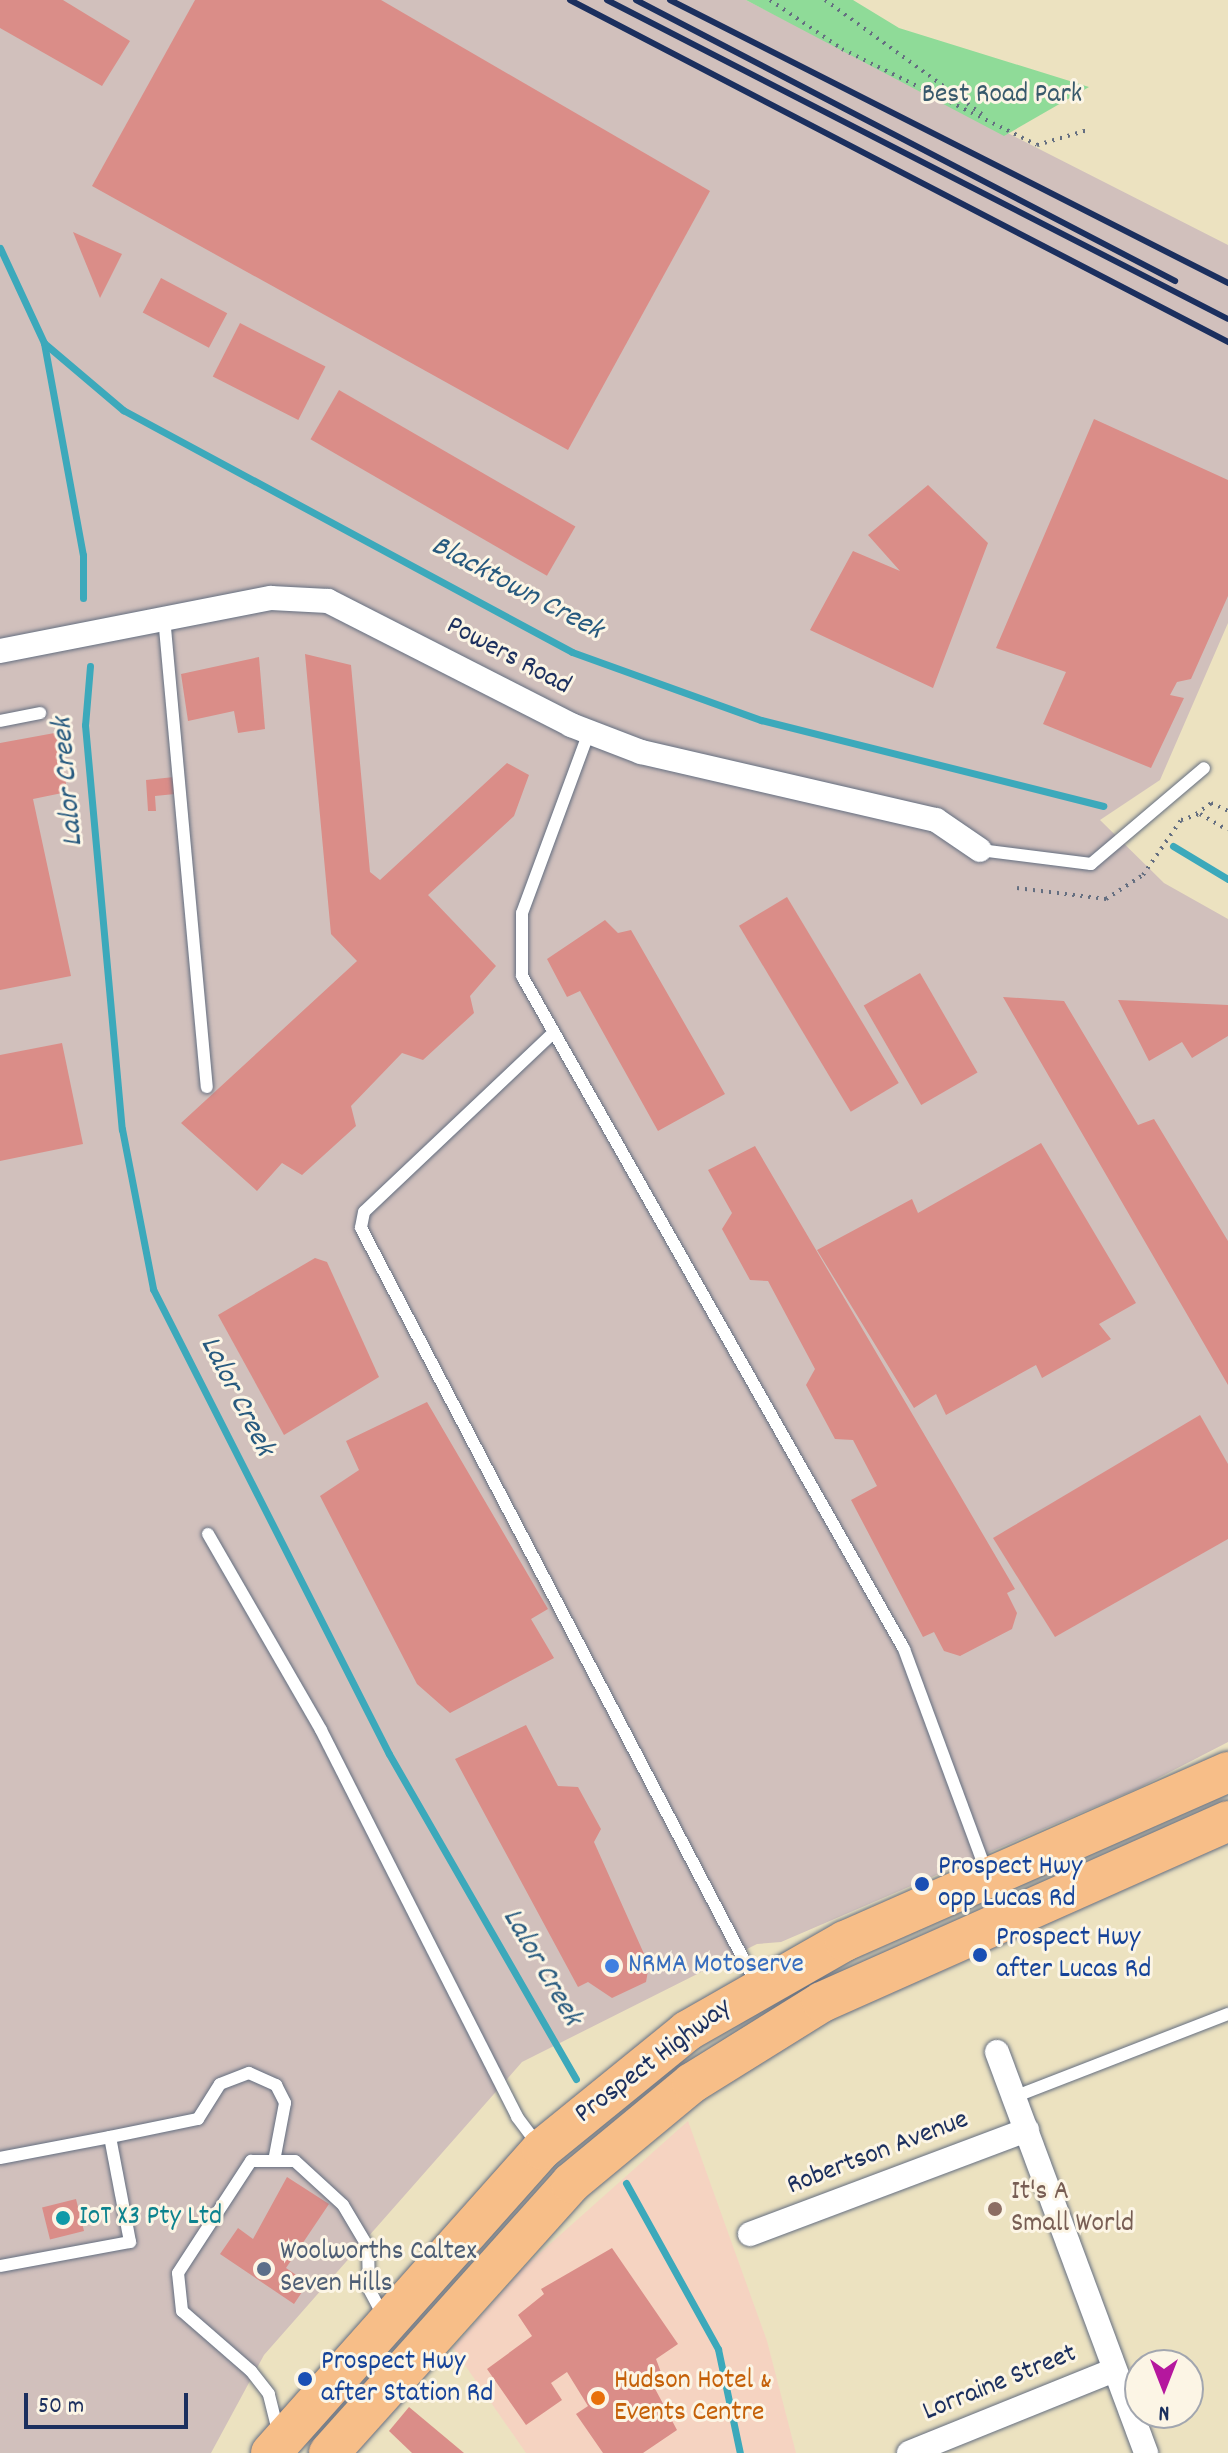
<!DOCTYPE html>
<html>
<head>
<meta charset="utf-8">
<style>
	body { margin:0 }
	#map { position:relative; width:1228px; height:2453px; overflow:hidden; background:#ece2c0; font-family:Dekko,sans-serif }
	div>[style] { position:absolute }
	.built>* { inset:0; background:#f5d3c1 }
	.industrial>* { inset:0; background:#d1c0bc }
	.green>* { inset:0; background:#8fdb98 }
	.stream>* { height:7px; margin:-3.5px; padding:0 3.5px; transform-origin:3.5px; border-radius:3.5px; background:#3ca9bb }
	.building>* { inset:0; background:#da8d88; transform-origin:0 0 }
	.path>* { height:4px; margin-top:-2px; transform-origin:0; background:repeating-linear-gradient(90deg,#646e80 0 2px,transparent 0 8px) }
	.roads { filter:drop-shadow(0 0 2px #646e80) drop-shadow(0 0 2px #646e80) }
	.service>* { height:12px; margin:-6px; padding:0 6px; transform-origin:6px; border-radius:6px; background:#fff }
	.minor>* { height:24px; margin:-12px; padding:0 12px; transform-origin:12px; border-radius:12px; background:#fff }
	.primary>* { height:40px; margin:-20px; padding:0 20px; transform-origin:20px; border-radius:20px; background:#f7be88 }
	.rail>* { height:6px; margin:-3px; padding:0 3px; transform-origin:3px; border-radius:3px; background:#1b2f5e }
	.dots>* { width:22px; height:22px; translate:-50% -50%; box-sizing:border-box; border:4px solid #fcf5e5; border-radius:50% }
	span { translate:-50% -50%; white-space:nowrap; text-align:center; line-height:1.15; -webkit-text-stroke:6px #fcf5e5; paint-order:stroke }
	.park-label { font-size:28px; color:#385a6c }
	.street-label { font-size:28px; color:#1b2f5e }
	.transit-label { font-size:28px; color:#164399 }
	.left { translate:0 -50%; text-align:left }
	.shop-label { font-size:28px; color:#366cbe }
	.education-label { font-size:28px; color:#785e54 }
	.culture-label { font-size:28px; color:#0d838f }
	.service-label { font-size:28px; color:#4e5e75 }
	.food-label { font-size:28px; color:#c56008 }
	.water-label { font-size:30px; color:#275a7f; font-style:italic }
	.north { position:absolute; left:1124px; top:2349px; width:80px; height:80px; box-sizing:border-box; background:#fcf5e5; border:2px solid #a2a6af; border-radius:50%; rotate:180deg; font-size:22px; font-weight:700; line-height:32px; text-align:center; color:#1b2f5e }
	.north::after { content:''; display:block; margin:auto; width:28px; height:36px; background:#b5179e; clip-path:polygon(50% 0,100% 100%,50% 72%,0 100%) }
	.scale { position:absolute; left:24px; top:2393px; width:164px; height:36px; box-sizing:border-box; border:4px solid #1b2f5e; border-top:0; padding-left:10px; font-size:24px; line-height:28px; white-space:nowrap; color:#1b2f5e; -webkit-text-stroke:6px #fcf5e5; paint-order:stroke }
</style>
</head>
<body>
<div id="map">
	<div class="built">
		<i style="clip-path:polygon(688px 2121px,767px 2341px,796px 2453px,526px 2453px,453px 2348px,523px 2268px)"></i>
	</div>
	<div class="industrial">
		<i style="clip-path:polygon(0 0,746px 0,1228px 245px,1228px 623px,1160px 780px,1100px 820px,1164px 883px,1228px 919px,1228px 1742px,1141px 1787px,781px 1942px,757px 1944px,522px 2062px,264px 2355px,211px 2453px,0 2453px)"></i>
	</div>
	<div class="green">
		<i style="clip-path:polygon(746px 0,853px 0,899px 28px,1089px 87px,1004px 136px)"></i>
	</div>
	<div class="stream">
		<i style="left:0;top:248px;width:105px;rotate:65.1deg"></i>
		<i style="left:44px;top:343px;width:216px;rotate:79.6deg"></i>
		<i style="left:83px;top:555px;width:43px;rotate:90deg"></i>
		<i style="left:44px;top:343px;width:104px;rotate:40.3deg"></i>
		<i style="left:123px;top:410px;width:510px;rotate:28.32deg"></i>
		<i style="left:572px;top:652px;width:201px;rotate:19.8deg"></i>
		<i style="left:761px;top:720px;width:353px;rotate:14.1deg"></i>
		<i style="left:90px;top:666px;width:59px;rotate:94.8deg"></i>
		<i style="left:85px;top:725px;width:406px;rotate:84.8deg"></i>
		<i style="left:122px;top:1129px;width:163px;rotate:79deg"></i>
		<i style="left:153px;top:1289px;width:521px;rotate:63.09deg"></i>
		<i style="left:389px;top:1754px;width:375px;rotate:60.1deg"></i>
		<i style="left:1173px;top:846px;width:64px;rotate:31deg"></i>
		<i style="left:626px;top:2183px;width:190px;rotate:61deg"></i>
		<i style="left:718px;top:2349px;width:106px;rotate:78.1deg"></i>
	</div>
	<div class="building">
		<i style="clip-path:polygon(0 0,63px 0,130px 41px,102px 86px,0 28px)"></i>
		<i style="clip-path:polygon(195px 0,381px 0,710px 191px,568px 450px,92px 186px)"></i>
		<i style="clip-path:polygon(73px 232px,122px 254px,100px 298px)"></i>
		<i style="left:161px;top:278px;width:75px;height:39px;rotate:28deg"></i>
		<i style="left:240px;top:323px;width:96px;height:60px;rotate:27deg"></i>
		<i style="left:339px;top:390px;width:273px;height:57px;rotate:30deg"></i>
		<i style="clip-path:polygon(1094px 419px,1228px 480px,1228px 596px,1191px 679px,1177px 682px,1170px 695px,1184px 698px,1151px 768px,1043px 724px,1066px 672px,996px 648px)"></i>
		<i style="clip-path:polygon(928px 485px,988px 543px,933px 688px,810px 630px,853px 551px,900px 571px,868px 535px)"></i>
		<i style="clip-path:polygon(305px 654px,351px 665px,370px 872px,380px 880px,507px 763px,529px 775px,514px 816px,428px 895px,496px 966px,470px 996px,474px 1013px,423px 1060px,402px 1053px,351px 1106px,356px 1126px,302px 1175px,282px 1163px,257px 1191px,181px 1123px,357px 961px,331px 934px)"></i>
		<i style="clip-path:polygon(259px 657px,265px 729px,238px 733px,234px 711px,188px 721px,181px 674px)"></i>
		<i style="clip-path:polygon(60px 732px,67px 792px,33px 799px,71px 976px,0 990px,0 743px)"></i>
		<i style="clip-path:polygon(174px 777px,175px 794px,155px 796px,156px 811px,148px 811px,146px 780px)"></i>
		<i style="left:787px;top:897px;width:217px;height:56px;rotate:59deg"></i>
		<i style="clip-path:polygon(605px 920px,618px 933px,631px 930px,725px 1094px,658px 1131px,580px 991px,567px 997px,547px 959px)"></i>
		<i style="left:920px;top:973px;width:115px;height:65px;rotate:60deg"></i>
		<i style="clip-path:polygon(1003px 997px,1064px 1001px,1138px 1125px,1154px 1119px,1228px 1241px,1228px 1385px)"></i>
		<i style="clip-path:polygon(1118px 1000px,1228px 1005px,1228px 1036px,1192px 1058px,1182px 1042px,1149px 1061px)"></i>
		<i style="clip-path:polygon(62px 1043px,83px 1144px,0 1161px,0 1055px)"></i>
		<i style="clip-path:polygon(1041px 1143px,1136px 1303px,1099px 1324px,1111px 1339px,1042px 1378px,1036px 1365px,946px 1415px,936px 1394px,914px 1408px,817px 1250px,912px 1199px,918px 1213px)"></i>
		<i style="clip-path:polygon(755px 1146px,1015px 1589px,1007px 1593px,1017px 1613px,1012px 1629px,960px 1656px,944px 1651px,934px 1632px,923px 1637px,851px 1500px,877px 1486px,853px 1440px,835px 1439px,806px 1385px,815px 1369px,768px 1281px,750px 1280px,722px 1229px,732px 1213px,708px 1170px)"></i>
		<i style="clip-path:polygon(315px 1258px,327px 1262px,379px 1377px,284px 1435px,218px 1315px)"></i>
		<i style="clip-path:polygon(427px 1402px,548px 1609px,531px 1619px,554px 1658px,450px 1713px,417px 1684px,320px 1496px,359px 1470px,346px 1441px)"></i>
		<i style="clip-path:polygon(1200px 1415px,1228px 1464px,1228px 1539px,1055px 1637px,993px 1538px)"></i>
		<i style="clip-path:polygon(526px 1725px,558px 1786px,578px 1787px,601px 1829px,594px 1842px,649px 1965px,646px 1982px,612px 1998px,588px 1982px,578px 1987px,455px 1759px)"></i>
		<i style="clip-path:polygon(287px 2177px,329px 2204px,286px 2268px,308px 2283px,294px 2304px,220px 2254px,238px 2228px,253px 2239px)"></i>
		<i style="left:76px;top:2199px;width:33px;height:35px;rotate:76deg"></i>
		<i style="clip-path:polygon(612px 2248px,678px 2344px,656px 2359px,662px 2375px,652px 2383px,677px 2430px,643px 2453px,603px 2453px,576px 2414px,588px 2406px,567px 2372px,551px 2383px,562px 2400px,526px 2425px,487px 2369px,532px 2336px,518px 2315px,544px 2294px,541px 2289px)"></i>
		<i style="clip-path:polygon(409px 2407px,464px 2453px,412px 2453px,389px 2431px)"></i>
	</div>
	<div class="path">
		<i style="left:770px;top:0;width:87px;rotate:34.2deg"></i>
		<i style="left:842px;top:49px;width:217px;rotate:26.2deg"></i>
		<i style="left:1037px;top:145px;width:53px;rotate:-16.4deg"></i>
		<i style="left:825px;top:0;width:194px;rotate:36deg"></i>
		<i style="left:1196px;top:814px;width:19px;rotate:-36deg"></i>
		<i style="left:1211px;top:803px;width:19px;rotate:25deg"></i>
		<i style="left:1017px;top:888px;width:90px;rotate:7deg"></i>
		<i style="left:1106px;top:899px;width:44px;rotate:-33deg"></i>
		<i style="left:1143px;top:875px;width:67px;rotate:-55.4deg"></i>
		<i style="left:1181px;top:820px;width:20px;rotate:-18deg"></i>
		<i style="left:1200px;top:814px;width:32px;rotate:30deg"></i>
	</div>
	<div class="roads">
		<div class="service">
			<i style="left:164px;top:617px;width:472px;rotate:84.8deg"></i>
			<i style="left:0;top:721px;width:41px;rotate:-11.3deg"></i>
			<i style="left:589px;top:732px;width:193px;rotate:110.3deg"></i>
			<i style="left:522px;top:913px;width:63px;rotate:90deg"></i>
			<i style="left:522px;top:976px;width:774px;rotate:60.42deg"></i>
			<i style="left:904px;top:1649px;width:239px;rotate:69.7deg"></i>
			<i style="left:980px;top:850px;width:112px;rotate:7.2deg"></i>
			<i style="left:1091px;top:864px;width:148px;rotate:-40.3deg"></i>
			<i style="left:551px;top:1035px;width:257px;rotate:136.6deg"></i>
			<i style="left:364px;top:1212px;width:16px;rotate:101deg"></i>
			<i style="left:361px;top:1228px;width:854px;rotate:62.39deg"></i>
			<i style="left:208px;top:1534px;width:226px;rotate:60deg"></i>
			<i style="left:321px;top:1730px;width:434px;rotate:63.1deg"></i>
			<i style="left:517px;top:2117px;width:36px;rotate:53deg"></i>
			<i style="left:1014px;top:2097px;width:230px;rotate:-21.2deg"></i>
			<i style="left:110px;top:2137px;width:90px;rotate:-11.6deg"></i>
			<i style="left:198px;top:2119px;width:41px;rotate:-57.8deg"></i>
			<i style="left:220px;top:2084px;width:31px;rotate:-21deg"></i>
			<i style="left:249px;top:2073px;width:30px;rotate:24deg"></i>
			<i style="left:276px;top:2085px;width:20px;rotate:63deg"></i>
			<i style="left:285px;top:2103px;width:59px;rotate:100.7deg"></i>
			<i style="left:0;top:2158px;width:112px;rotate:-10.8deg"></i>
			<i style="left:110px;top:2137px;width:107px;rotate:79.2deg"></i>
			<i style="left:130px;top:2242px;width:132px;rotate:169.5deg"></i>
			<i style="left:278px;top:2431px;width:38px;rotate:-104deg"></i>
			<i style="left:269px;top:2394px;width:29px;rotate:-128deg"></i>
			<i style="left:251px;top:2371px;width:91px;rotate:-139deg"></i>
			<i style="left:182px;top:2311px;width:38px;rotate:-96deg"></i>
			<i style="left:178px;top:2273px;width:134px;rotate:-56.9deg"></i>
			<i style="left:251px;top:2161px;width:44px"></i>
			<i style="left:295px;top:2161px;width:65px;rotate:42.5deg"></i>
			<i style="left:343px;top:2205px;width:49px;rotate:59.2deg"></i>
			<i style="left:368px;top:2247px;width:42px;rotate:88.6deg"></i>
			<i style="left:369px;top:2289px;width:34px;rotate:62deg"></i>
		</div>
		<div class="minor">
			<i style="left:0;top:651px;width:276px;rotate:-11.1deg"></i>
			<i style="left:271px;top:598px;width:57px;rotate:3deg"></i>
			<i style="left:328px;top:601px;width:273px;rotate:27deg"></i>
			<i style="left:571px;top:725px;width:75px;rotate:21.1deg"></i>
			<i style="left:641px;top:752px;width:303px;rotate:13deg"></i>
			<i style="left:936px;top:820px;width:53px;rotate:34.3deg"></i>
			<i style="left:997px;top:2052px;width:428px;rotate:69.6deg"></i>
			<i style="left:750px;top:2234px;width:296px;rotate:-20.6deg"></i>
			<i style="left:909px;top:2453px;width:221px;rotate:-22deg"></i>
		</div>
		<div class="primary">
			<i style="left:271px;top:2453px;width:407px;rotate:-48.3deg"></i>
			<i style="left:542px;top:2149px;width:187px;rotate:-39.1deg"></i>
			<i style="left:687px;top:2031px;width:182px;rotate:-29.7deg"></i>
			<i style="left:845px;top:1941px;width:419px;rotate:-23.8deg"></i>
			<i style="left:329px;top:2453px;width:363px;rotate:-48.1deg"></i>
			<i style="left:571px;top:2183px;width:157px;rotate:-39.6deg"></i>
			<i style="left:692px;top:2083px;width:153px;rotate:-31.9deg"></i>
			<i style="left:822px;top:2002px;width:445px;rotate:-24deg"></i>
		</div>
	</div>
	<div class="rail">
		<i style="left:570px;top:0;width:742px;rotate:27.46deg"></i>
		<i style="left:607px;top:0;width:698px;rotate:27.19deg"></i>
		<i style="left:636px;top:0;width:608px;rotate:27.53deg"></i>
		<i style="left:670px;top:0;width:626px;rotate:26.89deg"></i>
	</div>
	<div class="dots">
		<i style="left:922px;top:1884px;background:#1a4fb4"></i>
		<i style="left:980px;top:1955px;background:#1a4fb4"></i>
		<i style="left:612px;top:1966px;background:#3f7fe0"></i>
		<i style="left:995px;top:2209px;background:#8d6e63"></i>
		<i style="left:63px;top:2218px;background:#0f9aa8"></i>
		<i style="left:264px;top:2269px;background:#5c6f8a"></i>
		<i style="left:305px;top:2379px;background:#1a4fb4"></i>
		<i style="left:598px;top:2398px;background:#e8710a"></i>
	</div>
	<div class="park-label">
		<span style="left:1002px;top:96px">Best Road Park</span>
	</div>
	<div class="street-label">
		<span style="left:508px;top:657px;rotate:28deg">Powers Road</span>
		<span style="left:654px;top:2062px;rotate:-37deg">Prospect Highway</span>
		<span style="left:878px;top:2154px;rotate:-21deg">Robertson Avenue</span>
		<span style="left:1000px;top:2384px;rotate:-22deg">Lorraine Street</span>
	</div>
	<div class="transit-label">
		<span class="left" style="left:938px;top:1884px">Prospect Hwy<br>opp Lucas Rd</span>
		<span class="left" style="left:996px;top:1955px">Prospect Hwy<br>after Lucas Rd</span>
		<span class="left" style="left:321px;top:2379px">Prospect Hwy<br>after Station Rd</span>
	</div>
	<div class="shop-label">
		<span class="left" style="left:628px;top:1966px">NRMA Motoserve</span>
	</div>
	<div class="education-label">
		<span class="left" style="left:1011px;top:2209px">It's A<br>Small World</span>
	</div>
	<div class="culture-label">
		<span class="left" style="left:79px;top:2218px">IoT X3 Pty Ltd</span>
	</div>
	<div class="service-label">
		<span class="left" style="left:280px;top:2269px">Woolworths Caltex<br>Seven Hills</span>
	</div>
	<div class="food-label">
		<span class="left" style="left:614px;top:2398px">Hudson Hotel &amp;<br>Events Centre</span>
	</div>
	<div class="water-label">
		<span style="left:516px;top:590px;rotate:28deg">Blacktown Creek</span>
		<span style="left:70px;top:782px;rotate:-95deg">Lalor Creek</span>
		<span style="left:235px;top:1397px;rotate:63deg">Lalor Creek</span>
		<span style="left:540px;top:1968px;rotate:60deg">Lalor Creek</span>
	</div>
	<div class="north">N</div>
	<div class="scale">50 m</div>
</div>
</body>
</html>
